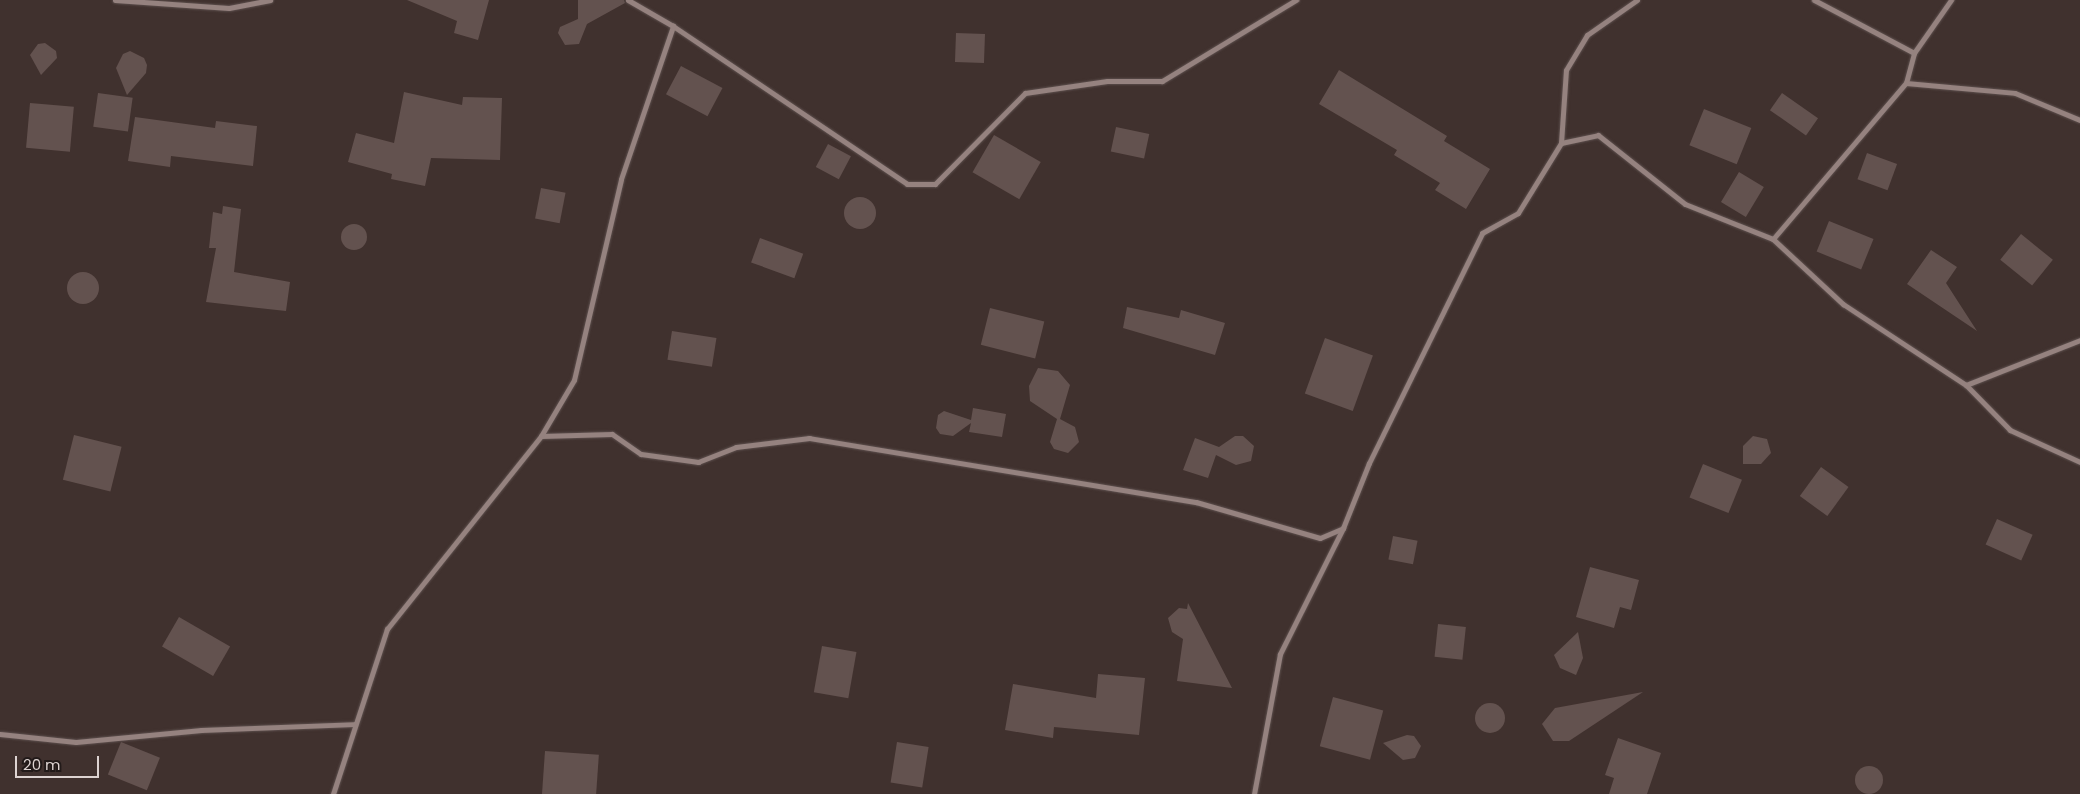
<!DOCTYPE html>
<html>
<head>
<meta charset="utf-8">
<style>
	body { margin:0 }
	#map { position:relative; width:2080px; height:794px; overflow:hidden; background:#40312e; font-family:Poppins,sans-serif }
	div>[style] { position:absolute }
	.building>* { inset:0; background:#63524f; transform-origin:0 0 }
	.round { border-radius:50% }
	.roads { filter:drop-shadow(0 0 1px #5d504e) drop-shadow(0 0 1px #5d504e) }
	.street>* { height:5px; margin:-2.5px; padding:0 2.5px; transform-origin:2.5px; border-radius:2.5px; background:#95827f }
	span { translate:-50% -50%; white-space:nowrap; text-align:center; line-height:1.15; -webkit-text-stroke:5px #221a19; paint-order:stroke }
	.scale { position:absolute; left:15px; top:756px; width:84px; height:22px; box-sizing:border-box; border:2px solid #ddd3d1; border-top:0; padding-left:6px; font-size:15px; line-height:18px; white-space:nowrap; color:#ddd3d1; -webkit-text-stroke:4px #221a19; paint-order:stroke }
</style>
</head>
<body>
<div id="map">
	<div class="building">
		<i style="clip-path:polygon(407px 0,489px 0,478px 40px,454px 33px,457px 21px)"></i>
		<i style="clip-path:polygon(578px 0,624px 0,625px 3px,587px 24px,579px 44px,565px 45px,558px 33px,560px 27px,578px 19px)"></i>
		<i style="left:956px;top:33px;width:29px;height:29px;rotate:2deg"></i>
		<i style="clip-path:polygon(45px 43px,56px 51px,57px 58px,41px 75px,30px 55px,38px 44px)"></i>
		<i style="clip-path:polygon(130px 51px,144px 58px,147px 65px,146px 73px,127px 95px,116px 68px,123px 54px)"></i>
		<i style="left:681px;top:66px;width:47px;height:32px;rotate:28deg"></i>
		<i style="clip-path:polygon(1339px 70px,1447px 136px,1444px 141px,1490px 169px,1466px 209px,1435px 190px,1440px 183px,1394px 155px,1397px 150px,1319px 104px)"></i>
		<i style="clip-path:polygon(404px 92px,462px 105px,463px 97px,502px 98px,500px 160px,431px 158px,425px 186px,391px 179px,392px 174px,348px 162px,356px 133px,394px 143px)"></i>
		<i style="left:98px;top:93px;width:35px;height:34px;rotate:8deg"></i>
		<i style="left:1782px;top:93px;width:44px;height:21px;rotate:35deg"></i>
		<i style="left:30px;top:103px;width:44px;height:45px;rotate:5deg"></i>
		<i style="left:1704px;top:109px;width:51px;height:39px;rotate:22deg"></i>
		<i style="clip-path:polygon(135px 117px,215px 128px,216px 121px,257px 126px,253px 166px,171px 156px,170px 167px,128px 161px)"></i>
		<i style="left:1116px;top:127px;width:34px;height:25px;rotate:12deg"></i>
		<i style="left:994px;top:135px;width:54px;height:43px;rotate:30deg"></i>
		<i style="left:828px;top:144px;width:26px;height:26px;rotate:28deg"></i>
		<i style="left:1867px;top:153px;width:32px;height:28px;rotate:20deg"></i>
		<i style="left:1739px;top:172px;width:29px;height:35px;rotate:31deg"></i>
		<i style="left:541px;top:188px;width:25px;height:31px;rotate:11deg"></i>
		<i class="round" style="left:844px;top:197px;width:32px;height:32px"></i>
		<i style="clip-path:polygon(223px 206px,241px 209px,234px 272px,290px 282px,286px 311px,206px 302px,216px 248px,209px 248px,213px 212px,222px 214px)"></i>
		<i style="left:1829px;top:221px;width:48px;height:33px;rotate:22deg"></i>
		<i class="round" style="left:341px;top:224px;width:26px;height:26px"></i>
		<i style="left:2021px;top:234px;width:41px;height:33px;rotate:39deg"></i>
		<i style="left:760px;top:238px;width:46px;height:26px;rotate:20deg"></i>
		<i style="clip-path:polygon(1931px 250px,1957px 267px,1946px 283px,1977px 331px,1907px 284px)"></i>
		<i class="round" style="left:67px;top:272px;width:32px;height:32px"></i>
		<i style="clip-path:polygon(1127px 307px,1179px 318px,1181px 310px,1225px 323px,1215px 355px,1123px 328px)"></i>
		<i style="left:990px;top:308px;width:56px;height:38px;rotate:14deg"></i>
		<i style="left:672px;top:331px;width:45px;height:29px;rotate:9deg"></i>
		<i style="left:1325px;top:338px;width:51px;height:59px;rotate:20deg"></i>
		<i style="clip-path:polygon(1038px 368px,1058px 371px,1070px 385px,1060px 419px,1075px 427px,1079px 442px,1068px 453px,1054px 449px,1050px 442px,1057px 419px,1030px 401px,1029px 386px)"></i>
		<i style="clip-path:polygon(973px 408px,1006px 414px,1002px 437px,969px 432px,971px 423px,953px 436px,940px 434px,936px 428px,938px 415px,944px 411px,971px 420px)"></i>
		<i style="left:74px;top:435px;width:49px;height:46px;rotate:14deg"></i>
		<i style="clip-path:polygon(1235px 436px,1243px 436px,1254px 446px,1251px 461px,1236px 465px,1216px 455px,1208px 478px,1183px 470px,1195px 438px,1219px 447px)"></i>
		<i style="clip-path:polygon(1753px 436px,1767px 439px,1771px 453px,1761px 464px,1743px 464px,1743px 446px)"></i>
		<i style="left:1703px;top:464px;width:42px;height:36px;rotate:22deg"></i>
		<i style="left:1821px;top:467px;width:34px;height:36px;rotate:36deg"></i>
		<i style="left:1997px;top:519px;width:39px;height:28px;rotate:24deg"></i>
		<i style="left:1393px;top:536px;width:25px;height:24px;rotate:11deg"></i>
		<i style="clip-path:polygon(1590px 567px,1639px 580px,1631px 610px,1620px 607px,1614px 628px,1576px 617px)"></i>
		<i style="clip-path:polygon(1188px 603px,1232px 688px,1177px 681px,1183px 639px,1172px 632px,1168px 618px,1179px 608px,1187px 609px)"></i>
		<i style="left:179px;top:617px;width:59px;height:34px;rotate:30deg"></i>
		<i style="left:1438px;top:624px;width:28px;height:33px;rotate:6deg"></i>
		<i style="clip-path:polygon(1578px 632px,1583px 658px,1576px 675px,1560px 668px,1554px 655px)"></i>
		<i style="left:822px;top:646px;width:35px;height:47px;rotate:10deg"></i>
		<i style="clip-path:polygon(1098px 674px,1145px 678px,1139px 735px,1054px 727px,1053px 738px,1005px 730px,1013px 684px,1096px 698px)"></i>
		<i style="clip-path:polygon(1643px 692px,1569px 741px,1553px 741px,1542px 724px,1555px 708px)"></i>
		<i style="left:1333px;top:697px;width:52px;height:51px;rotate:15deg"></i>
		<i class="round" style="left:1475px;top:703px;width:30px;height:30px"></i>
		<i style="clip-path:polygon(1407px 735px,1414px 736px,1421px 746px,1415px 758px,1403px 760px,1383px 743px)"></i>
		<i style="clip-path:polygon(1618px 738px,1661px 753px,1647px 794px,1609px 794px,1614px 778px,1605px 775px)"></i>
		<i style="left:121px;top:742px;width:42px;height:35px;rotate:22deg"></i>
		<i style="left:897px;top:742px;width:32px;height:41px;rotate:9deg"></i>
		<i style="left:545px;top:751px;width:54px;height:43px;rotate:4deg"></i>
		<i class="round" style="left:1855px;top:766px;width:28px;height:28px"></i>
	</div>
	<div class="roads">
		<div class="street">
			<i style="left:115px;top:0;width:114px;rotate:4deg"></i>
			<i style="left:229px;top:8px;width:42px;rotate:-11deg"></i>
			<i style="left:1814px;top:0;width:113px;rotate:27.9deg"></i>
			<i style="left:673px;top:26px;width:282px;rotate:34deg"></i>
			<i style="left:907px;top:184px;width:28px"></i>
			<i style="left:935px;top:184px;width:128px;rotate:-45.3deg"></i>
			<i style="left:1025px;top:93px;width:83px;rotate:-8.3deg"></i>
			<i style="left:1107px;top:81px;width:55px"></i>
			<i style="left:1162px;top:81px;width:157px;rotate:-31.2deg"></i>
			<i style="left:1906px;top:83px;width:109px;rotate:5.2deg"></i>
			<i style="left:2015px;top:93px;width:70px;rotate:22.6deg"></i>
			<i style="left:1561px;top:143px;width:73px;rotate:-86.1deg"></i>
			<i style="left:1566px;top:70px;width:41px;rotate:-59deg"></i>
			<i style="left:1587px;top:35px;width:61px;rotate:-35deg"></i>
			<i style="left:1773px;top:239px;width:205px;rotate:-49.6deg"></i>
			<i style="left:1906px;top:83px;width:31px;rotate:-75deg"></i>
			<i style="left:1914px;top:53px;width:65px;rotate:-55.1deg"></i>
			<i style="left:1966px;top:385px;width:123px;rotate:-21.5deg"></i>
			<i style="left:541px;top:436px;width:71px;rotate:-1.6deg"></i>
			<i style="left:612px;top:434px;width:35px;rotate:35deg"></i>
			<i style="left:641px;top:454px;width:58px;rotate:8deg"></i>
			<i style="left:698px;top:462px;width:41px;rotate:-21.5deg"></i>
			<i style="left:736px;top:447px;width:74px;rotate:-7deg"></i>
			<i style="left:809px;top:438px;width:392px;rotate:9.4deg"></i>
			<i style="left:1196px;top:502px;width:129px;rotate:16.2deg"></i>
			<i style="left:1320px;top:538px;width:25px;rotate:-23deg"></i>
			<i style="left:1343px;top:528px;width:70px;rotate:-68.2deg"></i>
			<i style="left:1369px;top:463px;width:256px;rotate:-63.8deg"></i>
			<i style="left:1482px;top:233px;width:41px;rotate:-29.1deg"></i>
			<i style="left:1518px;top:213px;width:82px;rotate:-58.4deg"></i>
			<i style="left:1561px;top:143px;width:38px;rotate:-12deg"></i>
			<i style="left:1598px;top:135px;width:111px;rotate:38.4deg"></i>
			<i style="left:1685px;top:204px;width:95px;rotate:21.7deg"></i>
			<i style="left:1773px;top:239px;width:96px;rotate:42.9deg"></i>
			<i style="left:1843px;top:304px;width:147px;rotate:33.4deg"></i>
			<i style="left:1966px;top:385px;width:63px;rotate:45.6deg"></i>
			<i style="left:2010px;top:430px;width:77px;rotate:24.6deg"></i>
			<i style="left:0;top:734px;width:76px;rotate:6deg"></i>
			<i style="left:76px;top:742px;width:126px;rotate:-5.5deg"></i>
			<i style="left:201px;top:730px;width:153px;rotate:-2.2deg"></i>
			<i style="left:333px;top:794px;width:174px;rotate:-71.9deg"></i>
			<i style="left:387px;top:629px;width:247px;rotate:-51.4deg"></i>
			<i style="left:541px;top:436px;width:65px;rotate:-59.5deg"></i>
			<i style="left:574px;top:380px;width:206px;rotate:-76.8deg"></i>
			<i style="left:621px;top:179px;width:162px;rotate:-71.2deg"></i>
			<i style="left:673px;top:26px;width:52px;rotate:-150deg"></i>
			<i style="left:1254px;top:794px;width:142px;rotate:-79.5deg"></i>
			<i style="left:1280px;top:654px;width:141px;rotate:-63.4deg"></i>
		</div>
	</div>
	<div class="scale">20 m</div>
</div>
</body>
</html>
